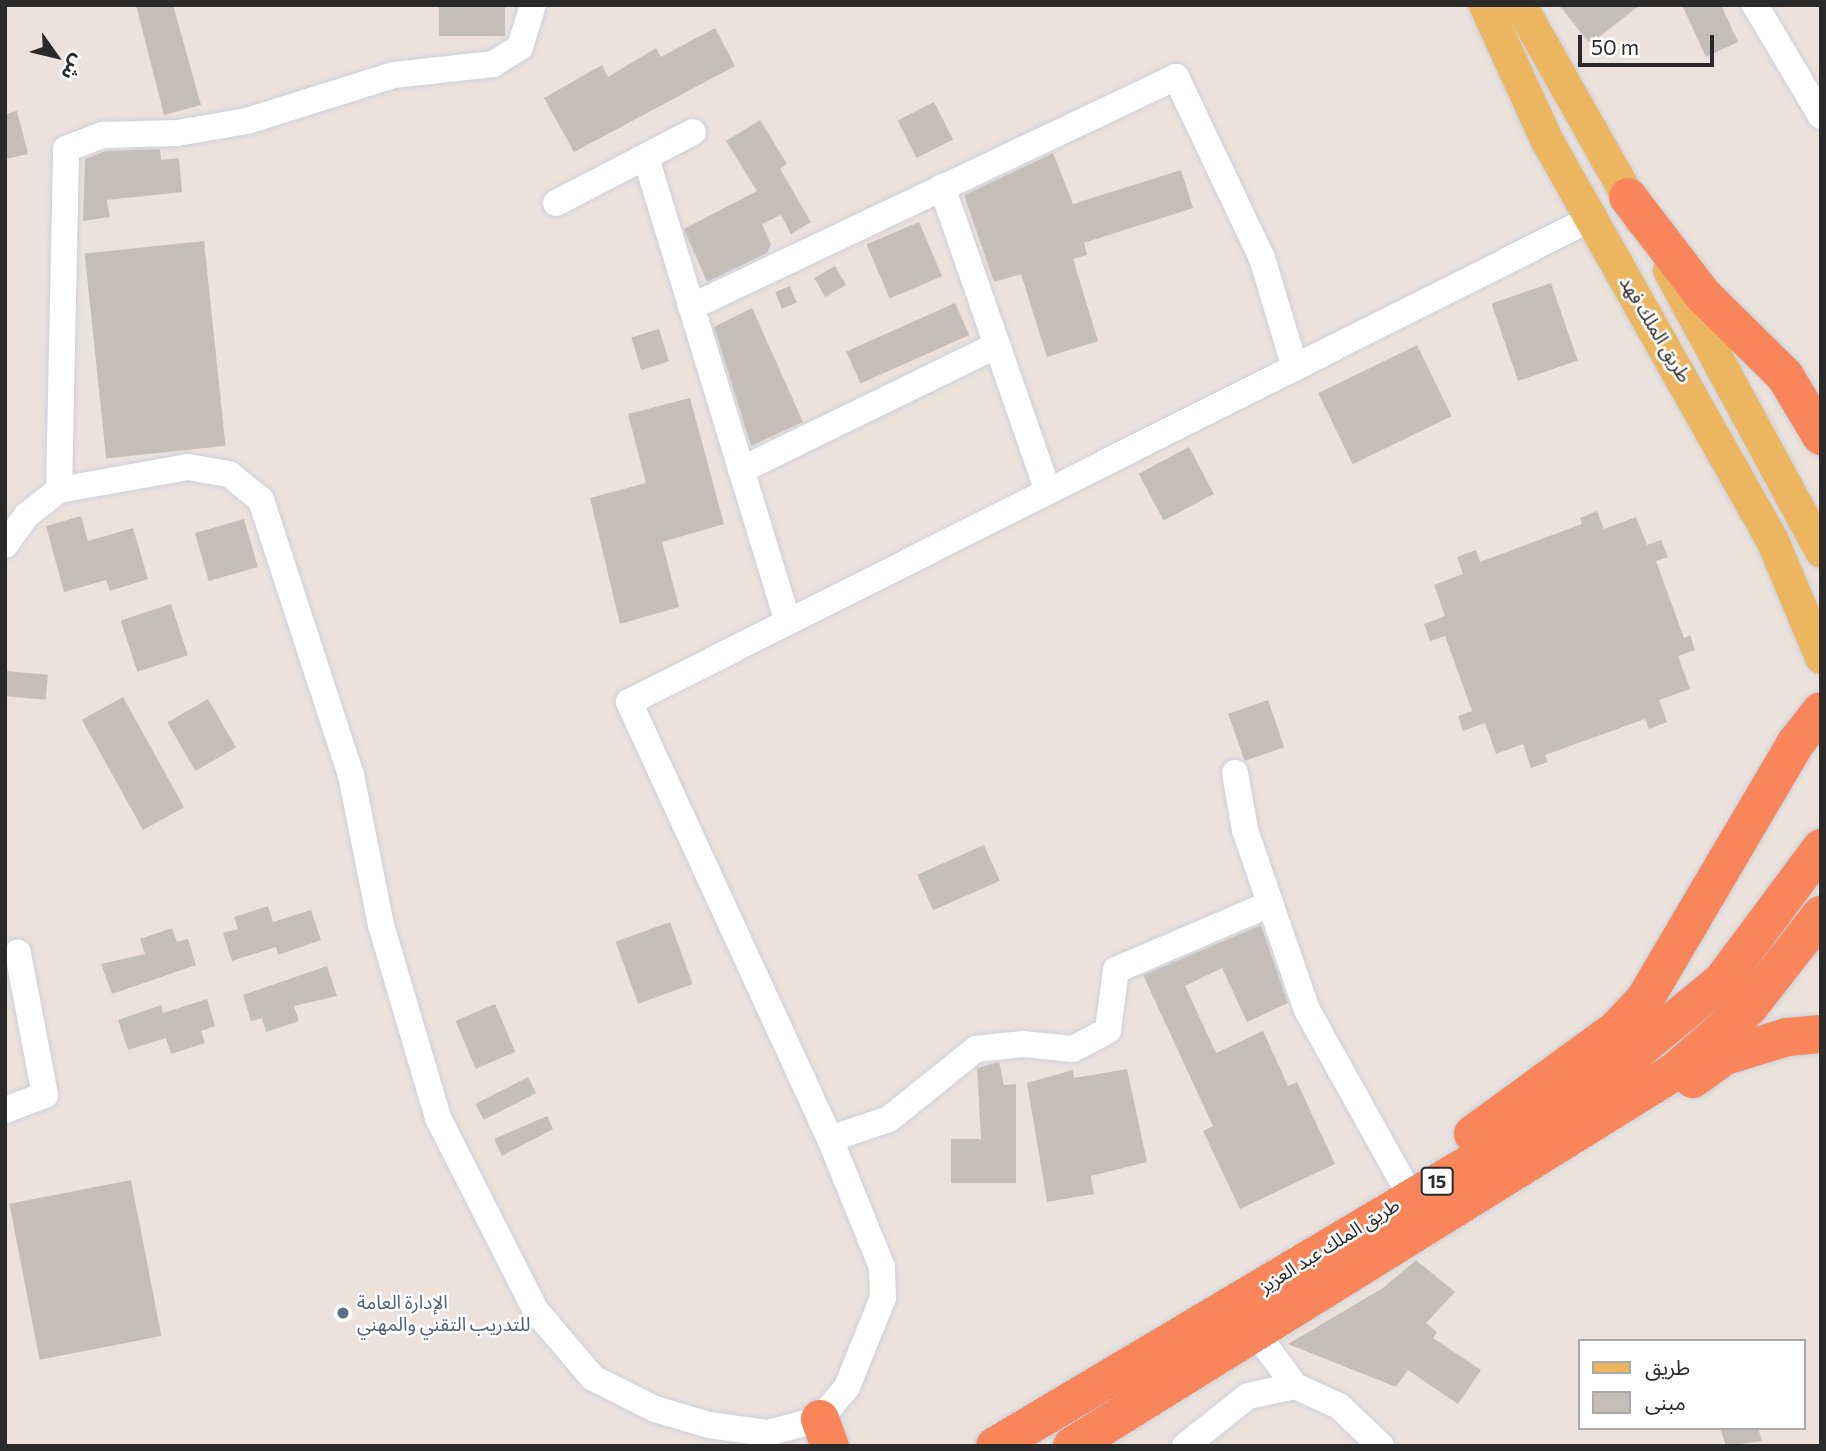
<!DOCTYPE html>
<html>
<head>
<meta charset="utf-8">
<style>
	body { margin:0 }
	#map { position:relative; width:1826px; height:1451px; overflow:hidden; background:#ebe2dc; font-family:Commissioner,"Noto Sans Arabic",sans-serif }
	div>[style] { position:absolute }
	.building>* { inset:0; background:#c4beb8; transform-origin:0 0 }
	.roads { filter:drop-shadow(0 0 2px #cbd0db) drop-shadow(0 0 2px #cbd0db) }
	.minor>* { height:26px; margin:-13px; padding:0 13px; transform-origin:13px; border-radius:13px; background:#fff }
	.major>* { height:33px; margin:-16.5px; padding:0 16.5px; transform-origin:16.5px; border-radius:16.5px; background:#ecb661 }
	.highway>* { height:38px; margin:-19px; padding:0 19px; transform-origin:19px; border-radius:19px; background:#f8865a }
	.dots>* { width:19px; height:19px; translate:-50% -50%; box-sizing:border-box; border:4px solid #fff; border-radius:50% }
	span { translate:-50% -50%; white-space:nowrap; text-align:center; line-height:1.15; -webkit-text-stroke:5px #fff; paint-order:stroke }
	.shield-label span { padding:2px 5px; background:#fff; border:2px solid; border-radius:5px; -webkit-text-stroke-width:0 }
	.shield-label { font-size:18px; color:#2a2a2a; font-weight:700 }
	.street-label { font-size:19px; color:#2a2a2a }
	.service-label { font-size:19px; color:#4e5e75 }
	.left { translate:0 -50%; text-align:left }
	.frame { position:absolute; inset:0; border:7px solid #2a2a2a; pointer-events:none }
	.legend { position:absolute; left:1578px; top:1339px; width:228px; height:91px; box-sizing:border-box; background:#fff; border:2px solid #aaa; margin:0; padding:9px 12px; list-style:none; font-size:21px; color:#2a2a2a }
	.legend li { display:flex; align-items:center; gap:14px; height:35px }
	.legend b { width:35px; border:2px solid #aaa }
	.north { position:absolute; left:21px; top:21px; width:70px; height:70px; -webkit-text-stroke:5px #fff; paint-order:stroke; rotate:124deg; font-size:19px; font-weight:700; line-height:28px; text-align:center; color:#2a2a2a }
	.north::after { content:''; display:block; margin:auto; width:24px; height:32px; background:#2a2a2a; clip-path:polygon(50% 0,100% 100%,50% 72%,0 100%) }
	.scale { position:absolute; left:1578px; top:35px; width:136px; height:32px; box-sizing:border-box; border:4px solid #2a2a2a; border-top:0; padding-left:9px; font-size:21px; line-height:24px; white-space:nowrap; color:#2a2a2a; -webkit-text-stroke:5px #fff; paint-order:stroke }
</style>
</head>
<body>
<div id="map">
	<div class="building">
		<i style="clip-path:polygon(136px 5px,173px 5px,201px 105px,164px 115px)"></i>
		<i style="left:439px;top:5px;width:66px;height:31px"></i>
		<i style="clip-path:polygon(1559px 5px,1640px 5px,1590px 44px)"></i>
		<i style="clip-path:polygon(1682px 5px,1721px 5px,1738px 42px,1706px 57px)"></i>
		<i style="clip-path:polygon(715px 28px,735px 66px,574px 152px,544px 98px,602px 65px,608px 77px,656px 48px,661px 57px)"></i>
		<i style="left:934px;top:102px;width:42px;height:41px;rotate:63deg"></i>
		<i style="clip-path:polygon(17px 111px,28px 154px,5px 159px,5px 114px)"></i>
		<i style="clip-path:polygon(760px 120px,787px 164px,780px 169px,811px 222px,791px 234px,781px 215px,762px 224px,771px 245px,767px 253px,707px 282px,684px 229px,757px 191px,726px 141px)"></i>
		<i style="clip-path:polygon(160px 149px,161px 160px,179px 158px,182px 192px,107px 200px,110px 217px,83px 221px,85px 159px,106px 151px)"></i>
		<i style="clip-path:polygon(1053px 153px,1073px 204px,1181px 170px,1193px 208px,1084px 243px,1087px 255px,1073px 259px,1098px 341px,1047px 357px,1021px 274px,994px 282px,964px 195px)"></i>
		<i style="left:919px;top:222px;width:59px;height:57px;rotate:67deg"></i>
		<i style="left:204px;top:241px;width:206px;height:120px;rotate:84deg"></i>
		<i style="left:835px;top:266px;width:22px;height:24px;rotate:60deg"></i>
		<i style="left:1551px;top:283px;width:82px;height:63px;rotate:71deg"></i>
		<i style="left:790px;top:286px;width:18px;height:16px;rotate:68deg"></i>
		<i style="left:955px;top:303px;width:35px;height:119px;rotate:66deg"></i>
		<i style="clip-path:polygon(752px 308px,803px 422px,751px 446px,714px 327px)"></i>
		<i style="left:659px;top:329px;width:34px;height:29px;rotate:73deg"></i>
		<i style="left:1417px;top:345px;width:79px;height:110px;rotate:64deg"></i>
		<i style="clip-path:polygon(690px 398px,724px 524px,662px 542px,679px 607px,620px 624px,590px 498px,646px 483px,628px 414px)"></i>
		<i style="left:1189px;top:447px;width:53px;height:57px;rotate:62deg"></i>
		<i style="clip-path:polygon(1597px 511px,1604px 529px,1636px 517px,1647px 545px,1661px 540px,1668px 557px,1656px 561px,1684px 638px,1690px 635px,1695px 650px,1678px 656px,1690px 689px,1659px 700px,1667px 722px,1649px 729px,1645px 719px,1545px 755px,1548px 762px,1531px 768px,1523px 744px,1496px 754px,1485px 723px,1463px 731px,1458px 716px,1472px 711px,1445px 636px,1430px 641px,1424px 624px,1445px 616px,1434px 585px,1463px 574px,1457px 557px,1476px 550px,1480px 562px,1582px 524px,1580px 518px)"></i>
		<i style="clip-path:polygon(81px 516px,88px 541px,133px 528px,148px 579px,110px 591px,106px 580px,64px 592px,46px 526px)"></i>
		<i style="left:244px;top:519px;width:50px;height:51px;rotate:74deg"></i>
		<i style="left:171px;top:604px;width:54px;height:53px;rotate:72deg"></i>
		<i style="left:5px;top:671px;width:43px;height:25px;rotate:5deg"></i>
		<i style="left:123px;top:697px;width:126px;height:47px;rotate:61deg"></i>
		<i style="left:208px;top:699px;width:56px;height:47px;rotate:60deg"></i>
		<i style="left:1268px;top:700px;width:50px;height:42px;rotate:71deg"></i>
		<i style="left:984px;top:845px;width:39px;height:73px;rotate:66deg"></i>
		<i style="clip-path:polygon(268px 906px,273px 922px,311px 910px,321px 940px,278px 955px,276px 947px,232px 961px,223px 933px,238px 929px,234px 917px)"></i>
		<i style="left:670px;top:922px;width:66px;height:58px;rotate:70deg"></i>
		<i style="clip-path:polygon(1261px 925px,1288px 1003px,1247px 1022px,1222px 968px,1185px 986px,1216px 1053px,1263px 1031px,1288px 1086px,1297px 1082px,1335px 1164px,1240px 1209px,1203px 1131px,1213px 1126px,1143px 975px)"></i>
		<i style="clip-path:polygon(172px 928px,177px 942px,188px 939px,196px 965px,112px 994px,101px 964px,145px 954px,140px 939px)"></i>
		<i style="clip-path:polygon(327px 966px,337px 996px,294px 1006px,299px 1021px,266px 1032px,262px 1018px,251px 1021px,243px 995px)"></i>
		<i style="clip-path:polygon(207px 999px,215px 1026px,201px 1031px,205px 1043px,171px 1054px,166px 1038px,128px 1050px,118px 1020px,161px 1005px,163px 1013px)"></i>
		<i style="left:495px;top:1004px;width:52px;height:43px;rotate:67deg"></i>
		<i style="clip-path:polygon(999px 1062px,1004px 1085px,1016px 1084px,1016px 1183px,951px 1183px,951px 1139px,981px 1139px,977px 1068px)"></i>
		<i style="clip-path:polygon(1127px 1069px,1147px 1162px,1091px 1176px,1094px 1194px,1047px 1202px,1027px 1083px,1073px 1070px,1074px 1078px)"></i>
		<i style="left:528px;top:1077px;width:18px;height:59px;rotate:63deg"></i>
		<i style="clip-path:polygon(547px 1116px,553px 1129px,502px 1156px,494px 1139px)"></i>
		<i style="left:131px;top:1180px;width:159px;height:124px;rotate:79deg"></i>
		<i style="clip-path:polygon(1416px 1260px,1455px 1292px,1426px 1323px,1437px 1332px,1433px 1338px,1481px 1370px,1458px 1404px,1408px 1370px,1396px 1387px,1288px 1344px,1383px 1288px)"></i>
		<i style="clip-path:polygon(1720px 1428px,1758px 1428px,1762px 1441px,1726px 1446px)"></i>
	</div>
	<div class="roads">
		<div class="minor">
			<i style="left:1755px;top:5px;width:129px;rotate:59.3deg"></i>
			<i style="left:646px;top:158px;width:485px;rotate:73deg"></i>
			<i style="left:942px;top:187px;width:322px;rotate:70.8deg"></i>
			<i style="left:556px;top:203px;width:154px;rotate:-27.4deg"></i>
			<i style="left:691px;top:307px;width:537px;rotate:-25.37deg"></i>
			<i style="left:1176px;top:77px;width:200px;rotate:64.6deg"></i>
			<i style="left:1262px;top:258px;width:115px;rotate:73.3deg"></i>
			<i style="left:741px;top:470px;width:285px;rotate:-26deg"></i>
			<i style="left:59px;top:490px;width:341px;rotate:-88.8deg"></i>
			<i style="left:66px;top:149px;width:40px;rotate:-21deg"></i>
			<i style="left:103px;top:135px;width:74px;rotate:-1.5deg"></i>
			<i style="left:177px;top:133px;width:71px;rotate:-9.7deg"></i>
			<i style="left:247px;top:121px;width:154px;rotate:-17.4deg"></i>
			<i style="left:394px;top:75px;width:100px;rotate:-6.3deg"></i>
			<i style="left:493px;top:64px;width:32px;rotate:-32deg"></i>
			<i style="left:520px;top:47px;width:44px;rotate:-72.8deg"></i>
			<i style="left:5px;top:545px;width:37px;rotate:-54deg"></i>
			<i style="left:27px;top:515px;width:41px;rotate:-38deg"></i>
			<i style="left:59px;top:490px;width:131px;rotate:-10.1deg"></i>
			<i style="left:188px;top:467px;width:42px;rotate:9.7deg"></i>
			<i style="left:229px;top:474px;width:41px;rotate:39.1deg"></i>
			<i style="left:261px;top:500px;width:289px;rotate:71.9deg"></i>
			<i style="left:351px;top:775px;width:153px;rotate:78.7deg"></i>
			<i style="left:381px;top:925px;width:201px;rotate:73.5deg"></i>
			<i style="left:438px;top:1118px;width:216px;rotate:63.1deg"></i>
			<i style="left:536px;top:1311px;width:88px;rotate:49.6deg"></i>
			<i style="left:593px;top:1378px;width:69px;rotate:26.6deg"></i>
			<i style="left:655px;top:1409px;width:56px;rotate:16.5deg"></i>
			<i style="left:709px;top:1425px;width:60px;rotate:7.7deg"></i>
			<i style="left:768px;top:1433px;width:54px;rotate:-15.1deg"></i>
			<i style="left:820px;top:1419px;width:42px;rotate:-49.8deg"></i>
			<i style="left:847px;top:1387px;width:96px;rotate:-68deg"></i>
			<i style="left:883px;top:1298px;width:31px;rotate:-92deg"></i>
			<i style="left:882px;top:1267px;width:138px;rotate:-112.1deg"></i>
			<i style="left:830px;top:1139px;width:481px;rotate:-114.7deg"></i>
			<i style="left:629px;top:702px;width:1076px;rotate:-26.68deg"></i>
			<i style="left:1235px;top:773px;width:58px;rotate:80deg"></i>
			<i style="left:1245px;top:830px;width:190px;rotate:71deg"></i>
			<i style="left:1307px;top:1010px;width:212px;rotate:60.9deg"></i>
			<i style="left:5px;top:1110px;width:43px;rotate:-20.6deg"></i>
			<i style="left:45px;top:1095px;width:145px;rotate:-100.8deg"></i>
			<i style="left:830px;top:1139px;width:62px;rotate:-18.7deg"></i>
			<i style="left:889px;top:1119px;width:112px;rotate:-38.8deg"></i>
			<i style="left:976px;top:1049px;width:47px;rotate:-6.1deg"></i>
			<i style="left:1023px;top:1044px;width:50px;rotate:5.7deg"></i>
			<i style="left:1073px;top:1049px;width:40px;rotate:-28deg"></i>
			<i style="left:1108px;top:1030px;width:61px;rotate:-82.4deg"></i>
			<i style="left:1116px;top:970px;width:168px;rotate:-23.2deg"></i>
			<i style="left:1256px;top:1333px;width:66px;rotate:53.7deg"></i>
			<i style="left:1185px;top:1446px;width:80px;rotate:-38.4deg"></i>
			<i style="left:1248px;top:1396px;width:48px;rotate:-12deg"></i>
			<i style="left:1295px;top:1386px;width:48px;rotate:24.4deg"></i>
			<i style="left:1339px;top:1406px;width:58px;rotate:43.6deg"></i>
		</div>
		<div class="major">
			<i style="left:1485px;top:5px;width:147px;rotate:65.5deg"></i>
			<i style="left:1546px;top:139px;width:460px;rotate:60.6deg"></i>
			<i style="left:1772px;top:540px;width:127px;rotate:67.3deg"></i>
			<i style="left:1520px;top:5px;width:247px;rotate:60.6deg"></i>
			<i style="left:1669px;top:270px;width:319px;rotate:61.6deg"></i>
		</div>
		<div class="highway">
			<i style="left:1628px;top:197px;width:123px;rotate:52.6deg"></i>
			<i style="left:1703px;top:295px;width:115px;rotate:44.6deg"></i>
			<i style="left:1785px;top:376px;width:70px;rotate:59deg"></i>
			<i style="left:1693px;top:1079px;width:39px;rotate:-36deg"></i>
			<i style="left:1725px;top:1056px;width:65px;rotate:-17deg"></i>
			<i style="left:1787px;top:1037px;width:34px;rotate:-5deg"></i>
			<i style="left:1473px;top:1134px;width:178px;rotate:-36.1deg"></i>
			<i style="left:1617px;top:1029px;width:41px;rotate:-47deg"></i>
			<i style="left:1645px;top:999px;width:296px;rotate:-59.5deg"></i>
			<i style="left:1795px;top:744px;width:42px;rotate:-51.8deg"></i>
			<i style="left:820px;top:1419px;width:29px;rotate:70deg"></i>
			<i style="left:995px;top:1446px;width:677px;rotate:-30.73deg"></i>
			<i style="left:1577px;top:1100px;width:188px;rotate:-39.4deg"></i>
			<i style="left:1722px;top:981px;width:166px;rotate:-53.3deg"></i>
			<i style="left:1072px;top:1446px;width:709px;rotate:-31.85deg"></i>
			<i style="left:1674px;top:1072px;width:99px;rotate:-40.9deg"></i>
			<i style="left:1749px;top:1007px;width:117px;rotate:-52deg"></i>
		</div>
	</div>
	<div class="dots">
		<i style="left:343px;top:1313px;background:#5c6f8a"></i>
	</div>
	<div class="shield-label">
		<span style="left:1437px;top:1181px">15</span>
	</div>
	<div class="street-label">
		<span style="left:1656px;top:329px;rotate:59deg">طريق الملك فهد</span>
		<span style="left:1329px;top:1245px;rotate:-32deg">طريق الملك عبد العزيز</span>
	</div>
	<div class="service-label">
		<span class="left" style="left:357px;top:1313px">الإدارة العامة<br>للتدريب التقني والمهني</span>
	</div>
	<div class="frame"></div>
	<ul class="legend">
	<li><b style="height:9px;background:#ecb661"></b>طريق</li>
	<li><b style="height:19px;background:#c4beb8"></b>مبنى</li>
	</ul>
	<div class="north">ش</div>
	<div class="scale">50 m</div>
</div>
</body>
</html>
